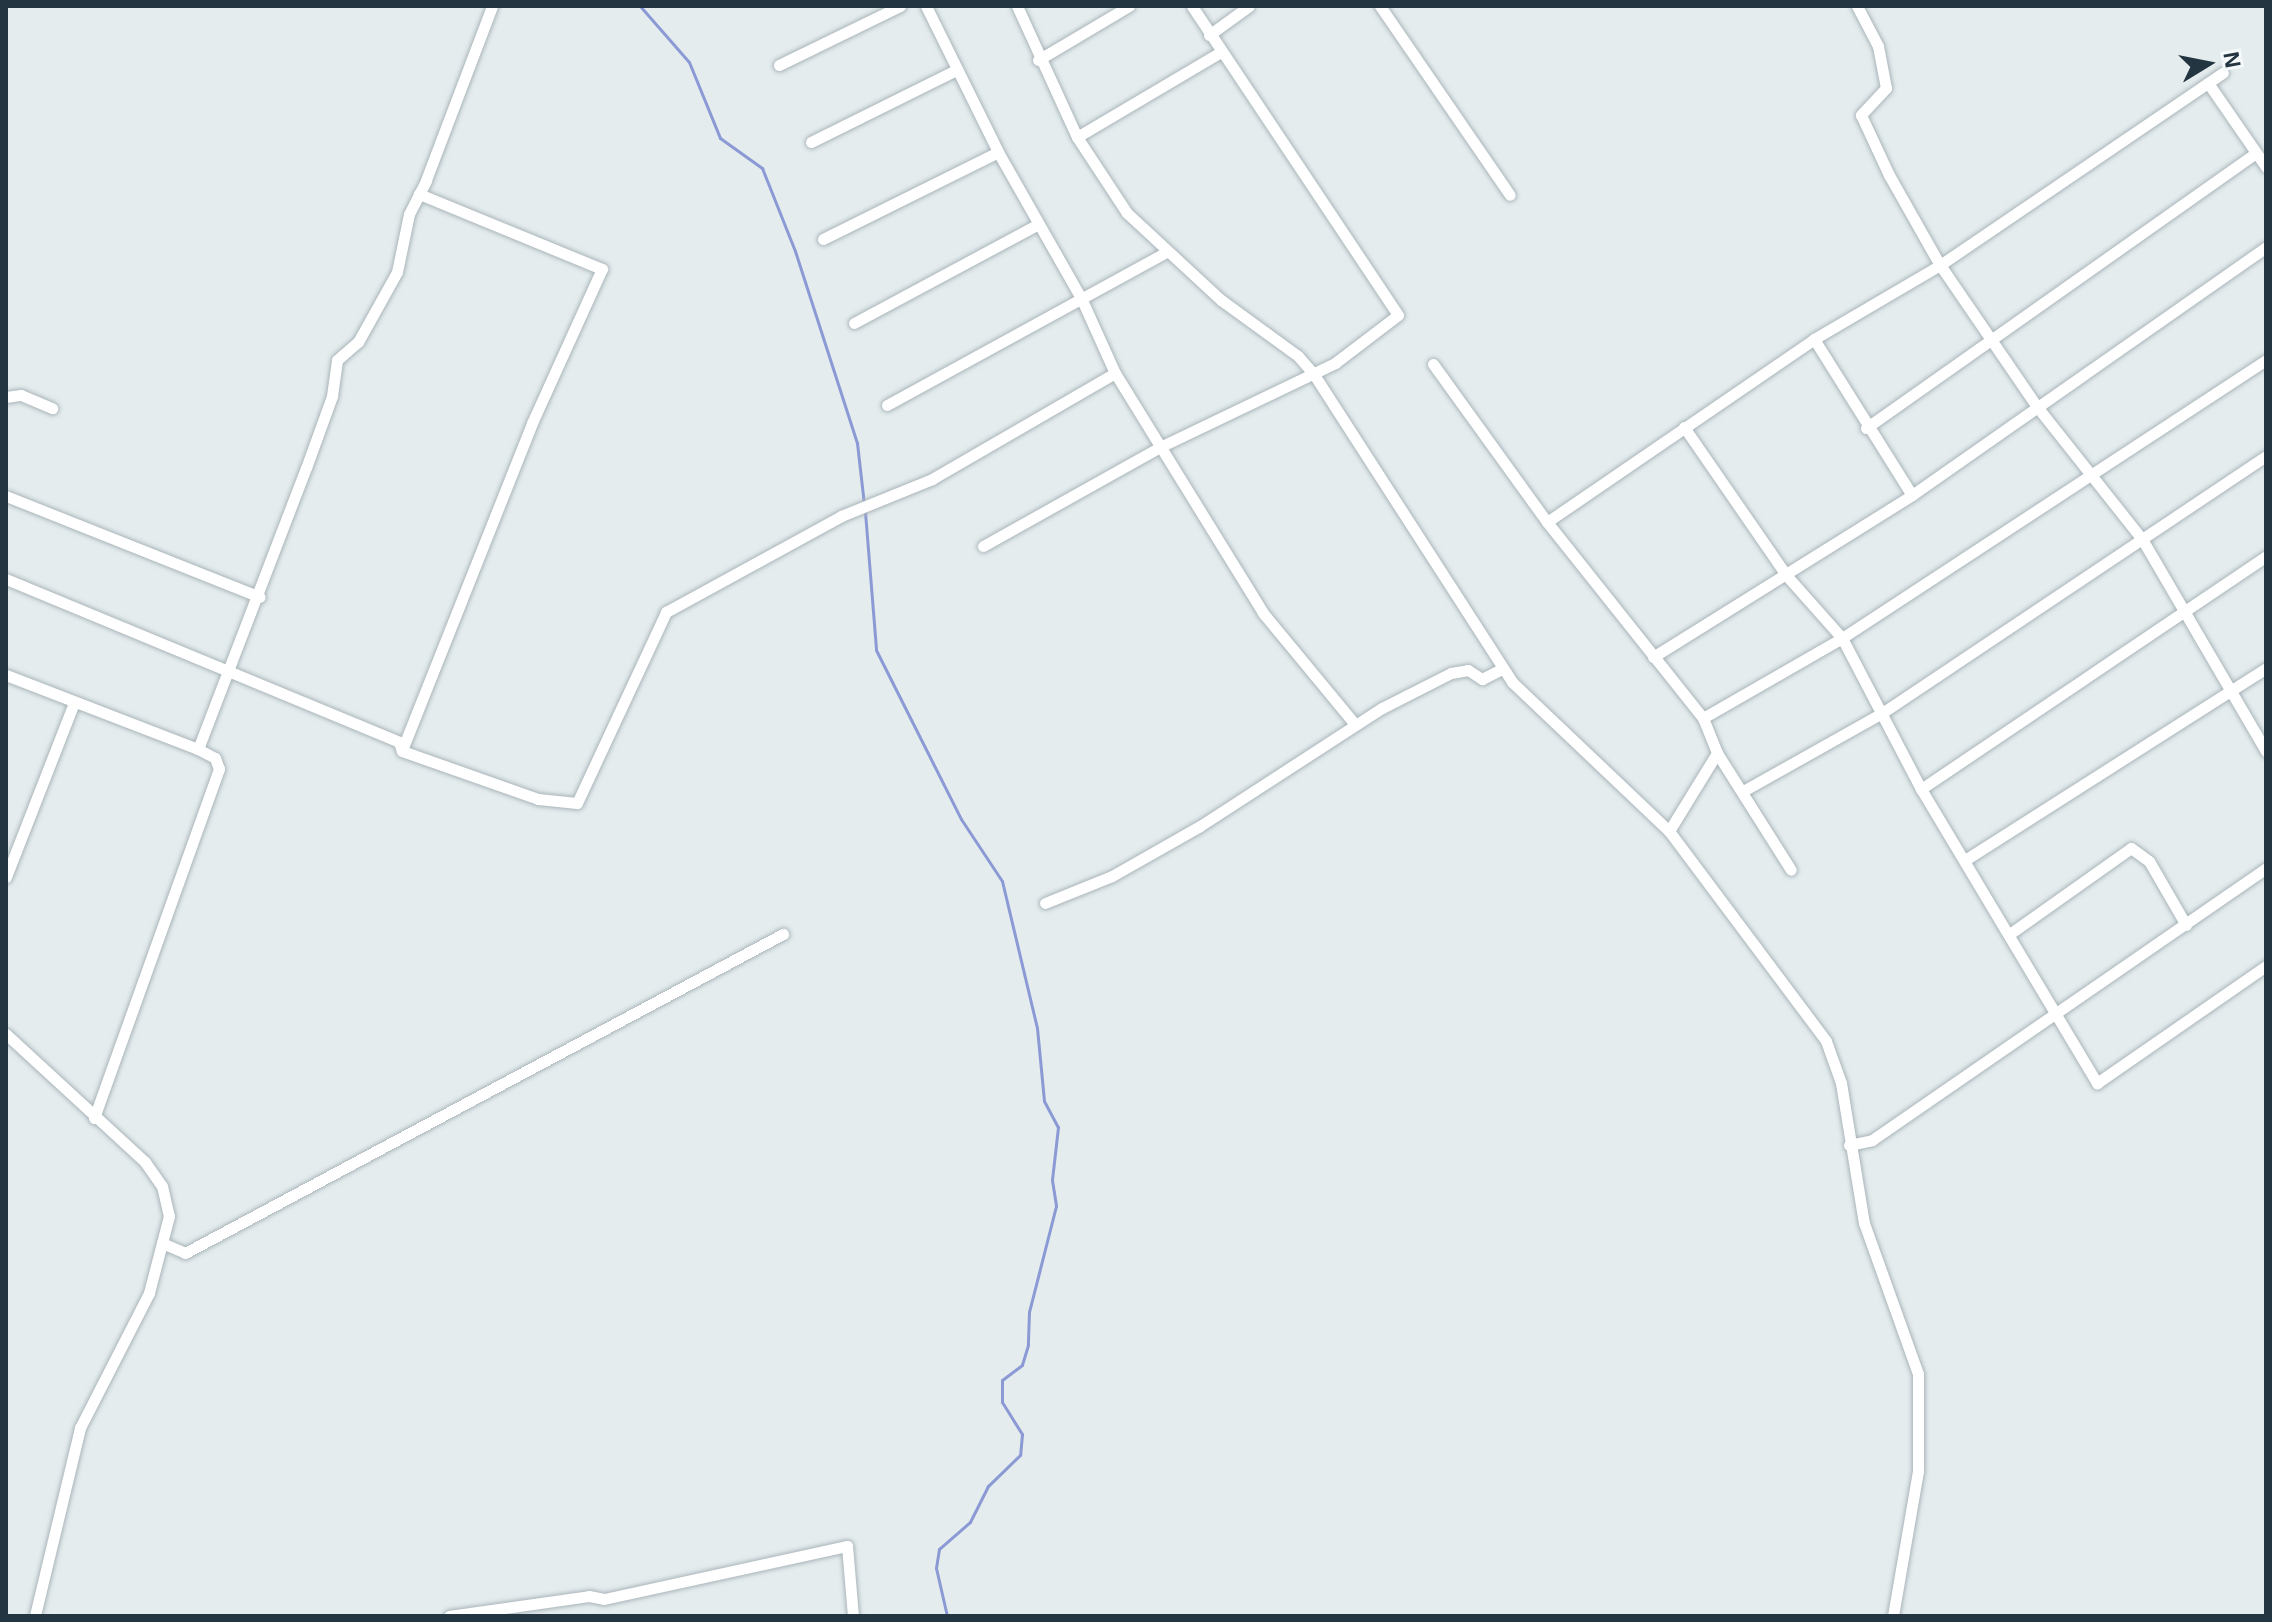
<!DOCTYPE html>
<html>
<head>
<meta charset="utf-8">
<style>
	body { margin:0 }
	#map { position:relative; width:2272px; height:1622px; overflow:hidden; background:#e4ecee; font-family:Arial,sans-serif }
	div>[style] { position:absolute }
	.stream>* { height:3px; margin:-1.5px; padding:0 1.5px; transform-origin:1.5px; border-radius:1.5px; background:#8b9ad4 }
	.roads { filter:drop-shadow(0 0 2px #aab5ba) drop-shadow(0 0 2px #aab5ba) }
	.minor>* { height:11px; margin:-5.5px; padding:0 5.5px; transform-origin:5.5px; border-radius:5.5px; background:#fff }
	span { translate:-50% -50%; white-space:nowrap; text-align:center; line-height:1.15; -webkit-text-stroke:6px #f5f9fa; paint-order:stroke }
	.frame { position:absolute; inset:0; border:8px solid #223540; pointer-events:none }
	.north { position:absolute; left:2168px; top:24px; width:80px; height:80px; -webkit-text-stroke:6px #f5f9fa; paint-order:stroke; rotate:80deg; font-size:22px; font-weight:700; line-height:32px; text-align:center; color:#223540 }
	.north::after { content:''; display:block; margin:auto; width:28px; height:36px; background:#223540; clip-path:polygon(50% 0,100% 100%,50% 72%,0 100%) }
</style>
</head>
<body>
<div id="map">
	<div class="stream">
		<i style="left:640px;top:6px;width:74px;rotate:48.8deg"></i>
		<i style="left:689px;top:62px;width:82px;rotate:67.8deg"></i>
		<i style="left:720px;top:138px;width:52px;rotate:35.5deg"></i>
		<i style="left:762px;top:168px;width:89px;rotate:68.3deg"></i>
		<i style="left:795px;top:251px;width:202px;rotate:72.1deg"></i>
		<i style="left:857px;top:443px;width:61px;rotate:83.5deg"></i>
		<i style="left:865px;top:512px;width:138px;rotate:85.4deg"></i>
		<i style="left:876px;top:650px;width:189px;rotate:63.3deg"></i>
		<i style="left:961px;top:819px;width:74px;rotate:56.5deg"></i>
		<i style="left:1002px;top:881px;width:151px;rotate:76.6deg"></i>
		<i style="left:1037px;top:1028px;width:73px;rotate:84.5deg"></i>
		<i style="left:1044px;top:1101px;width:30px;rotate:62deg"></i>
		<i style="left:1058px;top:1127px;width:53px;rotate:96.5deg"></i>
		<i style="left:1052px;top:1180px;width:26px;rotate:81deg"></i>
		<i style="left:1056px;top:1206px;width:109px;rotate:104.3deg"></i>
		<i style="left:1029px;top:1312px;width:33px;rotate:92deg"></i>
		<i style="left:1028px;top:1345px;width:21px;rotate:107deg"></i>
		<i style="left:1022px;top:1365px;width:25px;rotate:143deg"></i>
		<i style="left:1002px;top:1380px;width:22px;rotate:90deg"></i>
		<i style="left:1002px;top:1402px;width:38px;rotate:58deg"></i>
		<i style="left:1022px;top:1434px;width:21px;rotate:95deg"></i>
		<i style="left:1020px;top:1455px;width:45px;rotate:135.9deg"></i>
		<i style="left:988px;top:1486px;width:40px;rotate:116.6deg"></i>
		<i style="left:970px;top:1522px;width:41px;rotate:138.9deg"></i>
		<i style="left:939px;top:1549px;width:19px;rotate:99deg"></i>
		<i style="left:936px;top:1568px;width:49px;rotate:77.1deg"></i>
	</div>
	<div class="roads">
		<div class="minor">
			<i style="left:926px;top:6px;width:163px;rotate:63.7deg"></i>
			<i style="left:998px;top:152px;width:170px;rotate:60.4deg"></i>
			<i style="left:1082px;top:300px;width:80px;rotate:65.7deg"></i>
			<i style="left:1115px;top:373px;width:282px;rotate:58.3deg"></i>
			<i style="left:1263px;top:613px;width:143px;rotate:50.4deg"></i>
			<i style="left:1017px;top:6px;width:144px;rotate:65.4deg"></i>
			<i style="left:1077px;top:137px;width:91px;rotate:56.7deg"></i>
			<i style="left:1127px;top:213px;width:128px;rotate:42.8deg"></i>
			<i style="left:1221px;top:300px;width:95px;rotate:36deg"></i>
			<i style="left:1298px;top:356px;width:23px;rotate:49deg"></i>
			<i style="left:1313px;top:373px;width:368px;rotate:57.2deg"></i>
			<i style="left:1512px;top:682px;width:216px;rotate:43.5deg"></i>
			<i style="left:1669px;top:831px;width:262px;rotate:53.2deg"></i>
			<i style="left:1826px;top:1041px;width:45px;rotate:70.3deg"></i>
			<i style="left:1841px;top:1083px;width:142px;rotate:80.7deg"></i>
			<i style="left:1864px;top:1223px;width:160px;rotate:70.3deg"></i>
			<i style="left:1918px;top:1374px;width:97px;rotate:90deg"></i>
			<i style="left:1918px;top:1471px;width:147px;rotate:99.8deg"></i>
			<i style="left:1380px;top:6px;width:229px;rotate:55.5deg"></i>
			<i style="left:1857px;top:6px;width:45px;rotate:62.3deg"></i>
			<i style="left:1878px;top:46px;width:43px;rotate:79.2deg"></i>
			<i style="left:1886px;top:88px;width:37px;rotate:133deg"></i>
			<i style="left:1861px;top:115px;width:66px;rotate:65deg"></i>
			<i style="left:1889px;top:175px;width:103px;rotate:60.5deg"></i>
			<i style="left:1940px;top:265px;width:173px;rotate:55.6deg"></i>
			<i style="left:2038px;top:408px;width:167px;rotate:51.6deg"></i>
			<i style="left:2142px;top:539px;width:246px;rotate:59.7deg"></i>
			<i style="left:1209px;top:35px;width:49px;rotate:-35.9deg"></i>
			<i style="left:1038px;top:60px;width:106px;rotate:-30.7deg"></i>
			<i style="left:779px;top:65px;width:135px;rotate:-26deg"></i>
			<i style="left:2208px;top:83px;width:102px;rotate:55.4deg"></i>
			<i style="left:1077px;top:137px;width:167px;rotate:-30.6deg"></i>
			<i style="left:811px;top:142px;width:162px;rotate:-26.4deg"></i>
			<i style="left:823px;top:239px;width:195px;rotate:-26.4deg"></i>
			<i style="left:854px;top:323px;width:208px;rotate:-28.2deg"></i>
			<i style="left:1814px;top:339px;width:184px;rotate:57.9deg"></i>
			<i style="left:1433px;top:364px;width:195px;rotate:54.2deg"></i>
			<i style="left:1547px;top:522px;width:251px;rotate:51.5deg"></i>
			<i style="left:1703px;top:718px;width:38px;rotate:68deg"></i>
			<i style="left:1717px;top:753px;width:138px;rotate:57.7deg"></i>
			<i style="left:6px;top:397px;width:15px;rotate:-8deg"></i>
			<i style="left:21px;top:395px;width:34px;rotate:23deg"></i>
			<i style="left:887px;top:405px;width:318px;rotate:-28.7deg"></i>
			<i style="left:1684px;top:427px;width:180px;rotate:55.4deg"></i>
			<i style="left:1786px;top:575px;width:84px;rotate:48.4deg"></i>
			<i style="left:1842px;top:638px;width:170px;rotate:62.4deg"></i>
			<i style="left:1921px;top:789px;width:343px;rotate:59.1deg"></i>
			<i style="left:2097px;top:1083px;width:206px;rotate:-34.7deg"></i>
			<i style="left:1866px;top:428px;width:477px;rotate:-35.2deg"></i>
			<i style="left:6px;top:496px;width:273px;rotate:21.7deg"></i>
			<i style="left:1547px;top:522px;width:324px;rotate:-34.4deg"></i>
			<i style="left:1814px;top:339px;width:146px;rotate:-30.4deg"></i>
			<i style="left:1940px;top:265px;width:342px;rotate:-34.2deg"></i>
			<i style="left:983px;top:546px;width:203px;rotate:-29.2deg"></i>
			<i style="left:1160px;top:447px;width:194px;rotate:-25.6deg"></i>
			<i style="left:1335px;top:363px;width:79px;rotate:-37.3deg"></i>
			<i style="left:1398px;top:315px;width:371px;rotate:-123.7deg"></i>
			<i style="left:6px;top:579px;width:425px;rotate:22.5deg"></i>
			<i style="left:399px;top:742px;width:9px;rotate:72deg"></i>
			<i style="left:402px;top:751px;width:144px;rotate:19.4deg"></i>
			<i style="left:538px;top:799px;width:39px;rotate:6deg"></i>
			<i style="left:577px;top:803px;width:211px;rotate:-65deg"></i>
			<i style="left:666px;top:612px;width:200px;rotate:-28.7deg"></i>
			<i style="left:841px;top:516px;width:98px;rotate:-22.1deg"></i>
			<i style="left:932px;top:479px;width:211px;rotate:-30.1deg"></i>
			<i style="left:1653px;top:657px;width:305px;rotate:-32deg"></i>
			<i style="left:1912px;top:495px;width:432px;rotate:-35deg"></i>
			<i style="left:6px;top:675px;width:206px;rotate:21.1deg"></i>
			<i style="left:1703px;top:718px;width:160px;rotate:-29.9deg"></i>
			<i style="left:1842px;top:638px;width:507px;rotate:-33.25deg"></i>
			<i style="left:402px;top:750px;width:352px;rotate:-68.3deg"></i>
			<i style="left:532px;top:423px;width:169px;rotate:-65.6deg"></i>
			<i style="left:602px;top:269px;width:198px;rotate:-157.7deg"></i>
			<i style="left:1921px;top:789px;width:416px;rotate:-34deg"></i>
			<i style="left:1743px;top:791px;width:159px;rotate:-29.3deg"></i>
			<i style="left:1882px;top:713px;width:462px;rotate:-33.8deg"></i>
			<i style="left:1669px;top:831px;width:92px;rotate:-58.4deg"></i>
			<i style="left:1965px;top:860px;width:357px;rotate:-32.5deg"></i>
			<i style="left:6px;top:877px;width:187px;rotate:-68.7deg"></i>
			<i style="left:1045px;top:903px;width:72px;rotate:-21.9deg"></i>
			<i style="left:1112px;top:876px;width:101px;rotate:-29.6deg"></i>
			<i style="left:1200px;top:826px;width:217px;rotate:-33deg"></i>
			<i style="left:1382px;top:708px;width:77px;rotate:-26.9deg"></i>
			<i style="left:1451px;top:673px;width:17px;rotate:-10deg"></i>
			<i style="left:1468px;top:670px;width:17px;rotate:33deg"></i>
			<i style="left:1482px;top:679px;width:22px;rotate:-27deg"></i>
			<i style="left:2011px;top:933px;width:147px;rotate:-35.3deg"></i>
			<i style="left:2131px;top:848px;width:22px;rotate:36deg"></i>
			<i style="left:2149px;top:861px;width:74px;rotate:60deg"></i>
			<i style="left:6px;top:1034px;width:189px;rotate:42.6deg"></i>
			<i style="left:145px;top:1162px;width:29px;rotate:55deg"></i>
			<i style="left:162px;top:1186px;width:31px;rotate:77deg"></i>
			<i style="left:169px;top:1216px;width:80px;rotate:104.6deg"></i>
			<i style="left:149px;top:1293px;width:152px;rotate:117.1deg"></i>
			<i style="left:80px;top:1428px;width:193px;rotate:103.5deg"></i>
			<i style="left:94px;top:1118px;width:371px;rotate:-70.3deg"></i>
			<i style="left:219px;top:769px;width:12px;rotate:-110deg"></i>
			<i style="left:215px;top:758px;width:19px;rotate:-152deg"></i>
			<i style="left:198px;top:749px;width:301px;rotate:-69deg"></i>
			<i style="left:306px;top:468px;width:77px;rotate:-70.1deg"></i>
			<i style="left:332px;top:396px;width:36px;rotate:-82deg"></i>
			<i style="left:337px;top:360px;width:28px;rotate:-41deg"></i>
			<i style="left:358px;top:342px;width:80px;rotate:-60.9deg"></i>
			<i style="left:397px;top:272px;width:59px;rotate:-78.3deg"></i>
			<i style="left:409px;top:214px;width:38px;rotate:-63deg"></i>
			<i style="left:426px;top:180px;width:186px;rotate:-69.2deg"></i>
			<i style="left:1849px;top:1145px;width:24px;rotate:-12deg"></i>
			<i style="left:1872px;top:1140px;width:479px;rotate:-34.6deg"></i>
			<i style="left:162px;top:1243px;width:25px;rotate:23deg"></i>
			<i style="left:185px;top:1253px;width:678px;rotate:-28.08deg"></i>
			<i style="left:449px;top:1616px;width:141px;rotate:-8.1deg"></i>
			<i style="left:589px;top:1596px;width:15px;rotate:11deg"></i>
			<i style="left:604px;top:1599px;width:249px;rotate:-12.3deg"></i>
			<i style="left:847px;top:1546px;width:70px;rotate:85.1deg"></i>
		</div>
	</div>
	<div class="frame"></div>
	<div class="north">N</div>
</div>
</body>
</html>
